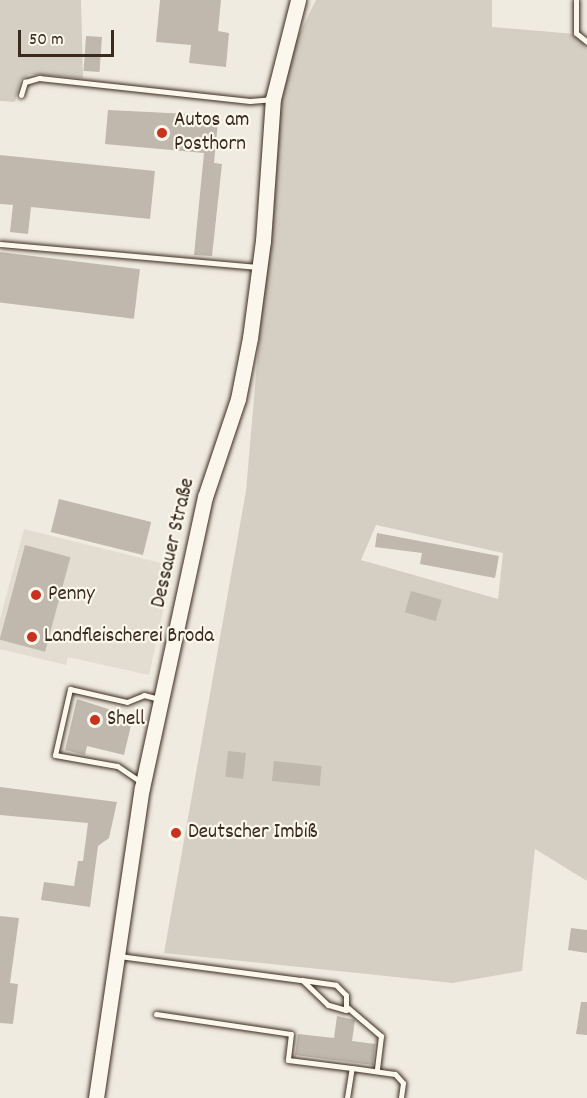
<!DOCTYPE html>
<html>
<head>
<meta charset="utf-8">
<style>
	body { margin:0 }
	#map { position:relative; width:587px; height:1098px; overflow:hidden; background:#f0ebe0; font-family:Dekko,sans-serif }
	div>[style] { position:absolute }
	.built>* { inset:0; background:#e2dcd1 }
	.green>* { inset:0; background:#d5cec3 }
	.building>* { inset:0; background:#c0b8ad; transform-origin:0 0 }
	.roads { filter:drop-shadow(0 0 2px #3b2a1e) drop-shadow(0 0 2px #3b2a1e) }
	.service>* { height:5px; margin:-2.5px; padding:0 2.5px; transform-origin:2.5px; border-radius:2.5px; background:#fbf7ec }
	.secondary>* { height:15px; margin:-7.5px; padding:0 7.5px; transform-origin:7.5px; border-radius:7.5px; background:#fbf7ec }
	.dots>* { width:16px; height:16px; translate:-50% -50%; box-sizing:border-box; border:3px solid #fbf7ec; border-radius:50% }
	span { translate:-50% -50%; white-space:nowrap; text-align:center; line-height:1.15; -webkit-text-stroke:4.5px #fbf7ec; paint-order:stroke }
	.poi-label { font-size:21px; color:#3b2a1e }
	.left { translate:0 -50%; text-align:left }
	.street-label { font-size:21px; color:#3b2a1e }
	.scale { position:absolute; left:18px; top:30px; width:96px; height:27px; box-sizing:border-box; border:3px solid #3b2a1e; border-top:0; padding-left:8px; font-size:18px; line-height:21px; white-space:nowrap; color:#3b2a1e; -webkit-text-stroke:4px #fbf7ec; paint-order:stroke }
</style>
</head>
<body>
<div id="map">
	<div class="built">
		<i style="clip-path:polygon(24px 529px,173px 566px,149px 675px,68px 657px,66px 665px,0 649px,0 619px)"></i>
	</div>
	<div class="green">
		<i style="clip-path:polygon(0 0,81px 0,83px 78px,30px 74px,20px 80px,15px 102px,0 101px)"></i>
		<i style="clip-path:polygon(evenodd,316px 0,492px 0,492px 27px,575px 34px,587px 44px,587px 881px,535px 849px,522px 971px,453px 983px,164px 953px,246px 491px,278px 118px,293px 47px,316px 0,376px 525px,503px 553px,498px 599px,361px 560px,376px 525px)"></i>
	</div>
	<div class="building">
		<i style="clip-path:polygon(160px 0,221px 0,218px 31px,229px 33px,226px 67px,189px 63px,191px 45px,156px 42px)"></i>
		<i style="left:86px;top:36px;width:16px;height:35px;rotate:4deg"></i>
		<i style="clip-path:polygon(108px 110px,209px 115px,218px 122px,214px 163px,222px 164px,212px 256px,194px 255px,204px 153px,105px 144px)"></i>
		<i style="clip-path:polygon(0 155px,155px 171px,150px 219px,31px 207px,28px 234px,10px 232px,13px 205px,0 204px)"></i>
		<i style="left:0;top:252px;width:141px;height:50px;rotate:7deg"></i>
		<i style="left:59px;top:499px;width:95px;height:34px;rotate:14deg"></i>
		<i style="clip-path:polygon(377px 533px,499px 556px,495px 578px,420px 564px,422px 553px,375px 547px)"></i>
		<i style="left:25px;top:545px;width:47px;height:98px;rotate:15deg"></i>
		<i style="left:411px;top:591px;width:32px;height:22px;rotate:16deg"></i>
		<i style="clip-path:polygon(77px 699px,133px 717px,124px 755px,87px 746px,85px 755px,65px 750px)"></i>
		<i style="left:228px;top:751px;width:18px;height:26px;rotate:6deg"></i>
		<i style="left:274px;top:761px;width:48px;height:20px;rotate:6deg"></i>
		<i style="clip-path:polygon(0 787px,117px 802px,109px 838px,98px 846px,90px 907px,41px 900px,44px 882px,74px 886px,78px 861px,83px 861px,88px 823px,0 815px)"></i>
		<i style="clip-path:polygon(0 916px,19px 918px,10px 983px,18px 984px,13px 1024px,0 1023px)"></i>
		<i style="clip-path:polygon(571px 928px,587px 930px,587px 953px,568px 950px)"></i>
		<i style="clip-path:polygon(581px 1002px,587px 1002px,587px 1035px,576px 1034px)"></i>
		<i style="clip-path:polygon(337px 1016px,355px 1020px,352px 1041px,375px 1044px,373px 1065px,295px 1055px,298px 1034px,334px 1038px)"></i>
	</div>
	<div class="roads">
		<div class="service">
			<i style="left:576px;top:0;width:33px;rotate:90deg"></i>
			<i style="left:576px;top:33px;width:14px;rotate:39deg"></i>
			<i style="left:21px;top:95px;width:14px;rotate:-73deg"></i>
			<i style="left:25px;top:82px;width:15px;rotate:-16deg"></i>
			<i style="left:39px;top:78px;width:212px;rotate:6.2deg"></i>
			<i style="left:250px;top:101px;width:21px;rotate:-5deg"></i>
			<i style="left:0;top:244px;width:259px;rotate:5.1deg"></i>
			<i style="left:141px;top:782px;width:29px;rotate:-146deg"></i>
			<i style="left:117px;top:766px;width:63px;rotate:-169.9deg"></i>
			<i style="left:55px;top:755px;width:68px;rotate:-77.2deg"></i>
			<i style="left:70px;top:689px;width:58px;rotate:12.8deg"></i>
			<i style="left:127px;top:702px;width:18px;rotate:-22deg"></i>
			<i style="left:144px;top:695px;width:16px;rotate:15deg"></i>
			<i style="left:119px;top:956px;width:185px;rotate:7.5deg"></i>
			<i style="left:302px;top:980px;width:34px;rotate:8deg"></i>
			<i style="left:336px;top:985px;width:14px;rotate:45deg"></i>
			<i style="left:346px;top:995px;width:15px;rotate:90deg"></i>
			<i style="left:346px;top:1010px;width:19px;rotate:-164deg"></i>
			<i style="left:328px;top:1005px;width:36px;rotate:-136deg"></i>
			<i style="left:347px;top:1007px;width:45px;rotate:40.5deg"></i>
			<i style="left:381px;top:1036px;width:35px;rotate:97deg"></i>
			<i style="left:156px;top:1014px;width:136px;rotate:8.4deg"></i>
			<i style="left:291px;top:1034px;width:26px;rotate:97deg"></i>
			<i style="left:288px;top:1060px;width:64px;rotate:7.1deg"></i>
			<i style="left:347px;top:1098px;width:30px;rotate:-81deg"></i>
			<i style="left:352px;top:1068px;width:43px;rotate:7.9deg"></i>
			<i style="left:395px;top:1074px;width:12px;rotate:48deg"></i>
			<i style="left:403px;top:1083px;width:15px;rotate:98deg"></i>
		</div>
		<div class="secondary">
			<i style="left:96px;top:1098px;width:313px;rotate:-81.6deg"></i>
			<i style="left:142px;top:788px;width:298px;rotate:-77.8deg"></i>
			<i style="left:205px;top:497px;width:103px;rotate:-71.4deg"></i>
			<i style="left:238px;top:399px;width:62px;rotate:-78.9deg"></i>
			<i style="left:250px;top:338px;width:98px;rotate:-82.4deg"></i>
			<i style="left:263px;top:241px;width:142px;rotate:-86deg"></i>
			<i style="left:273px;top:99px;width:102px;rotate:-75.8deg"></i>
		</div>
	</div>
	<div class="dots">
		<i style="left:162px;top:133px;background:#c8321e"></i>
		<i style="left:36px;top:595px;background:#c8321e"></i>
		<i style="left:32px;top:637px;background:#c8321e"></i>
		<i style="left:95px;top:720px;background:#c8321e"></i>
		<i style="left:176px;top:833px;background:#c8321e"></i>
	</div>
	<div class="poi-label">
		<span class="left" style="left:174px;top:133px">Autos am<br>Posthorn</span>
		<span class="left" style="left:48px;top:595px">Penny</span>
		<span class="left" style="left:44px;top:637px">Landfleischerei Broda</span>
		<span class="left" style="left:107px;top:720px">Shell</span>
		<span class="left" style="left:188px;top:833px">Deutscher Imbiß</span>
	</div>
	<div class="street-label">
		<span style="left:174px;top:543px;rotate:-77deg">Dessauer Straße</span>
	</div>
	<div class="scale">50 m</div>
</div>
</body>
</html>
